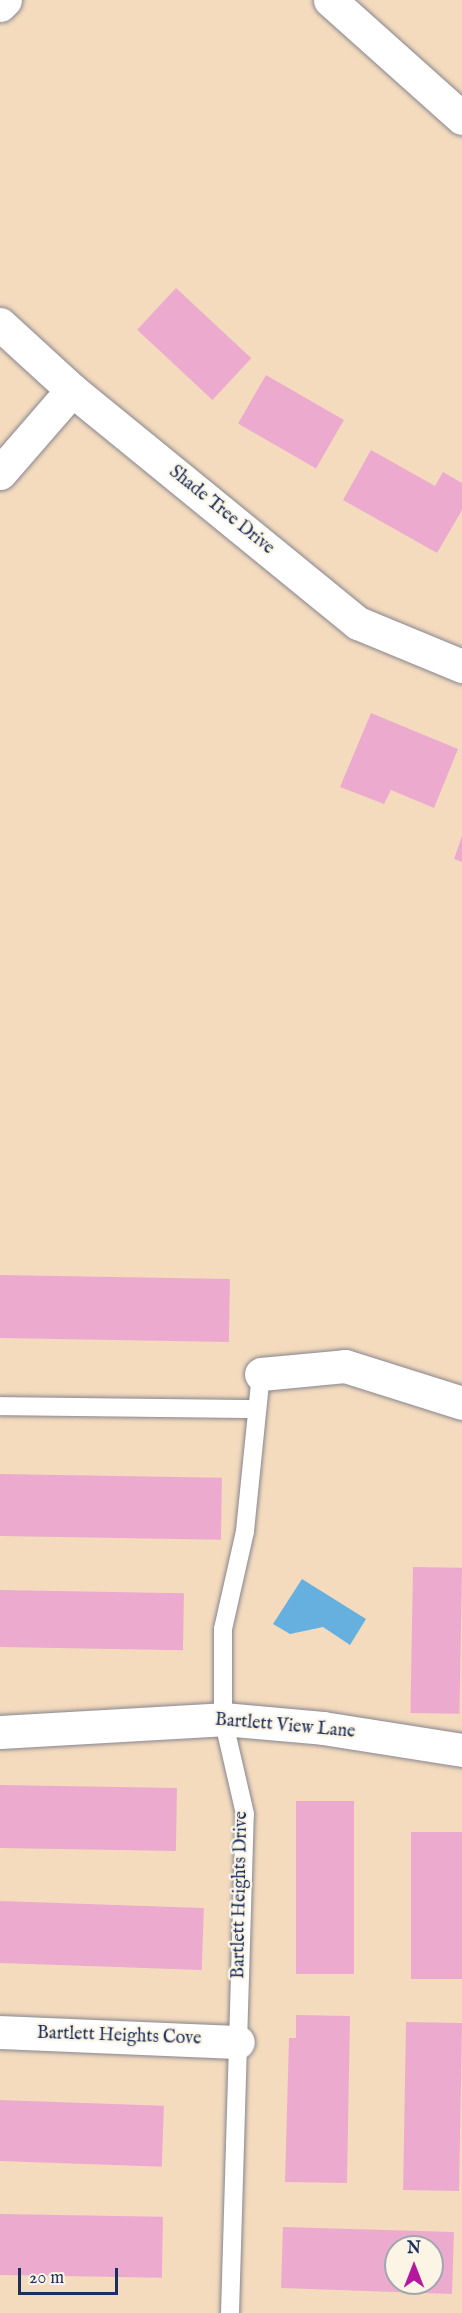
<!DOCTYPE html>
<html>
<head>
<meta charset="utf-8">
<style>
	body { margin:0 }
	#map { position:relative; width:462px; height:2313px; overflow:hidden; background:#f4dbbe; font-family:"IM FELL English",serif }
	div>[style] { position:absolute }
	.water>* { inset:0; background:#65b0de }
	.building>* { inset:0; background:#ecabce; transform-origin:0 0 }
	.roads { filter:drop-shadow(0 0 2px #88858e) drop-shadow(0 0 2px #88858e) }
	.lane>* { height:18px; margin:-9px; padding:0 9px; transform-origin:9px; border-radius:9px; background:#fff }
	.street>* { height:33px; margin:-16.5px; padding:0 16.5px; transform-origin:16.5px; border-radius:16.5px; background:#fff }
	span { translate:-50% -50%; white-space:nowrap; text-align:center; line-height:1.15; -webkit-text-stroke:4.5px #fcf5e5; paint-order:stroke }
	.street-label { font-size:18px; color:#1b2f5e }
	.north { position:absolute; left:384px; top:2235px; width:60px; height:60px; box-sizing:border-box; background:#fcf5e5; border:2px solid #a2a6af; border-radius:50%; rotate:0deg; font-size:16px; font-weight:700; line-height:24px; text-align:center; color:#1b2f5e }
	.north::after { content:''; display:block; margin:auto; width:21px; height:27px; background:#b5179e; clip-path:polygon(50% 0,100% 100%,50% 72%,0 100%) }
	.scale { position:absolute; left:18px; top:2268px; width:100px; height:27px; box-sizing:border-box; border:3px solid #1b2f5e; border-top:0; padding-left:8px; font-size:18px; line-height:21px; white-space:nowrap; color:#1b2f5e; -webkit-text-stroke:4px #fcf5e5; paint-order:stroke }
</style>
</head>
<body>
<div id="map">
	<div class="water">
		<i style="clip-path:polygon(302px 1579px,366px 1619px,350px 1645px,323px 1627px,290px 1634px,273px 1624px)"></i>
	</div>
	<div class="building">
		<i style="left:176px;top:288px;width:103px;height:57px;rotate:43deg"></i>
		<i style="left:266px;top:375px;width:90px;height:56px;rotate:30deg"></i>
		<i style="clip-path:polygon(371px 450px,435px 486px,443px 472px,462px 483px,462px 510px,437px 553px,343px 500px)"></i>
		<i style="clip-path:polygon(371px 713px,458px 749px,434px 808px,391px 790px,384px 804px,340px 787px)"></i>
		<i style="clip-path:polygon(462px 836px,462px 862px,454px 859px)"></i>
		<i style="left:0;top:1275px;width:230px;height:63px;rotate:1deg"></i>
		<i style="left:0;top:1474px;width:222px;height:62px;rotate:1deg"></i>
		<i style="left:413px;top:1567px;width:49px;height:146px;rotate:1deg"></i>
		<i style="left:0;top:1590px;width:184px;height:57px;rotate:1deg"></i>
		<i style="left:0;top:1785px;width:177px;height:63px;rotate:1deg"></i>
		<i style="left:296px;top:1801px;width:58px;height:173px"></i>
		<i style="left:411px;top:1832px;width:51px;height:147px"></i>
		<i style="left:0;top:1901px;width:204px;height:62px;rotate:2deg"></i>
		<i style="clip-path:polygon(296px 2015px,350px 2016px,347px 2183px,285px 2182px,289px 2038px,296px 2038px)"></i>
		<i style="left:406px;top:2022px;width:56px;height:168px;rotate:1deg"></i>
		<i style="left:0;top:2100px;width:164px;height:61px;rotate:2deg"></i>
		<i style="left:0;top:2214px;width:163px;height:61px;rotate:1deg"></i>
		<i style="clip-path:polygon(evenodd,283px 2227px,454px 2232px,452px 2294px,281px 2288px,283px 2227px,396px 2247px,432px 2247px,432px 2283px,396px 2283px,396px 2247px)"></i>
	</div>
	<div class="roads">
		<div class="lane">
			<i style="left:0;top:1406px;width:257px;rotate:0.7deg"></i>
			<i style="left:230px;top:2313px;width:499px;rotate:-88.3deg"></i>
			<i style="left:245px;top:1814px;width:98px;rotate:-103deg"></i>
			<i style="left:223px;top:1719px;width:90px;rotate:-90deg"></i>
			<i style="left:223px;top:1629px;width:100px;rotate:-77.3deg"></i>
			<i style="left:245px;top:1531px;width:158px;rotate:-84.2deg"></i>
		</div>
		<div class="street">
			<i style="left:330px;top:0;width:177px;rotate:41.8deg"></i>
			<i style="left:0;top:5px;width:7px;rotate:-45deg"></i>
			<i style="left:0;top:324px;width:98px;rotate:42.5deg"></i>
			<i style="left:72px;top:390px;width:369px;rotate:39.2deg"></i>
			<i style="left:358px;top:623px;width:113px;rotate:22.5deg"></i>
			<i style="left:0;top:473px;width:110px;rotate:-49.1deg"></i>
			<i style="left:261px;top:1374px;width:84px;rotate:-5.4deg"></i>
			<i style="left:345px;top:1366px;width:123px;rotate:17.5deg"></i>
			<i style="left:0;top:1732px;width:223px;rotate:-3.3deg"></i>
			<i style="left:223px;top:1719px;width:100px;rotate:5.1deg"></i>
			<i style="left:323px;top:1728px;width:141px;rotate:9deg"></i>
			<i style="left:0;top:2032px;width:238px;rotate:2.4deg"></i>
		</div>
	</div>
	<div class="street-label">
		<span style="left:221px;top:511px;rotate:39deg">Shade Tree Drive</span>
		<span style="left:285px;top:1727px;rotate:5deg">Bartlett View Lane</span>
		<span style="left:241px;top:1895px;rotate:-89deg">Bartlett Heights Drive</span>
		<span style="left:119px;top:2037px;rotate:2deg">Bartlett Heights Cove</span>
	</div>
	<div class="north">N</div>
	<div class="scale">20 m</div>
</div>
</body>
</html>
